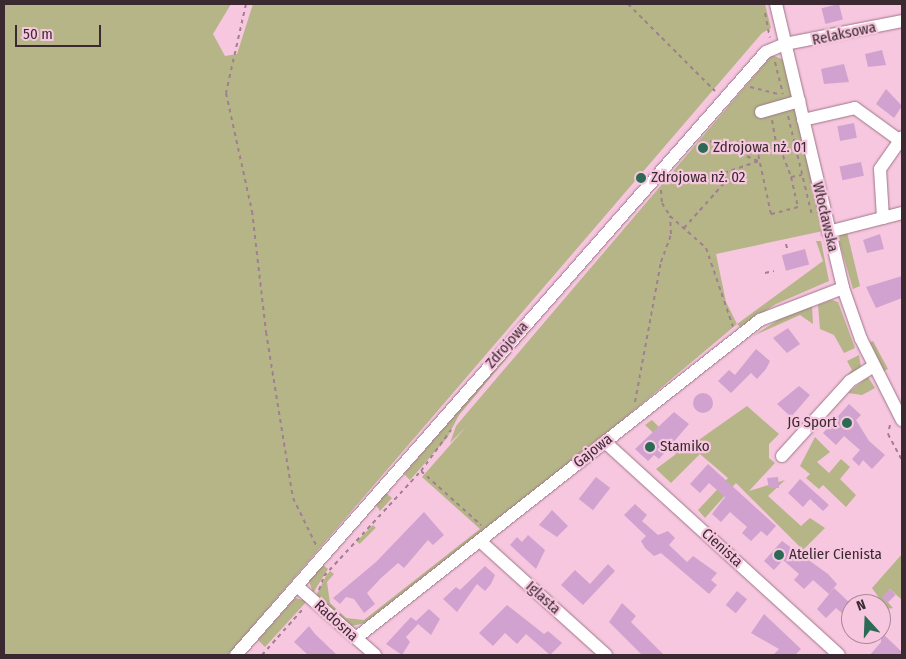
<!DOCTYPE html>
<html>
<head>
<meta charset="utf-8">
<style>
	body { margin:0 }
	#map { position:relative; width:906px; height:659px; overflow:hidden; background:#f6c7de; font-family:"Fira Sans Condensed",sans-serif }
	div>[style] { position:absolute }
	.green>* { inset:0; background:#b5b587; transform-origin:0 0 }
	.building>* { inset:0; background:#d1a2cf; transform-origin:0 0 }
	.round { border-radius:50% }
	.path>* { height:2px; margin-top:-1px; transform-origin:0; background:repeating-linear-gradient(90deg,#a17f90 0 4px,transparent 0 8px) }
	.roads { filter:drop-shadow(0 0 1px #9f7489) drop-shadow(0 0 1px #9f7489) }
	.minor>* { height:12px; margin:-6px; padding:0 6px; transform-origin:6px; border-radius:6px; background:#fff }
	.dots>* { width:14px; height:14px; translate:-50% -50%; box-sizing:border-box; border:2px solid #f6c7de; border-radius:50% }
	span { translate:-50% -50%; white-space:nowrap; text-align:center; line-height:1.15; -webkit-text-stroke:4.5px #f6c7de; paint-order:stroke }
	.street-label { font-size:15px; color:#3b2932 }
	.poi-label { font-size:15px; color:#3b2932 }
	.left { translate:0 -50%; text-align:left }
	.right { translate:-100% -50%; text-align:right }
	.frame { position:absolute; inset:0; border:5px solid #3b2932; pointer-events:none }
	.north { position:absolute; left:841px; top:594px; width:50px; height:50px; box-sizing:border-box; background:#f6c7de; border:1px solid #ab8899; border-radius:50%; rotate:340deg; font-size:14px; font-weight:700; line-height:20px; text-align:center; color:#3b2932 }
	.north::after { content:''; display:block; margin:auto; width:18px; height:22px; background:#2d6a55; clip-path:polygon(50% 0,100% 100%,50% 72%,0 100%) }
	.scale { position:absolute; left:15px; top:25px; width:86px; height:22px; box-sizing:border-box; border:2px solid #3b2932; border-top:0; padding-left:6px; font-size:15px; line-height:18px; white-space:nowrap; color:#3b2932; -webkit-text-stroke:4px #f6c7de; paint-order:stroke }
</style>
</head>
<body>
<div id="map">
	<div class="green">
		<i style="clip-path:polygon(4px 4px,231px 4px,213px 34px,225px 56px,237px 54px,253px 4px,765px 4px,771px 28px,762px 33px,228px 655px,4px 655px)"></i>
		<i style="clip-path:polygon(772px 55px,784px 60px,823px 231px,716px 254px,726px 302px,737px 324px,823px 261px,816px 241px,821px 241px,829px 281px,776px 304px,740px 327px,737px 324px,601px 438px,365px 623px,352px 626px,316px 596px,326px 576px,330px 571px,334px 574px,327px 582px,330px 603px,346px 618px,364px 620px,480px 529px,422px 477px,466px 427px,450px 443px,456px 426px)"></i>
		<i style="clip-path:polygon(847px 232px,860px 286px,853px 289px,837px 234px)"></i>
		<i style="clip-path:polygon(590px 259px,459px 415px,447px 438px,410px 480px,404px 474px)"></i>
		<i style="clip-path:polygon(832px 300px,838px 302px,855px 348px,844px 353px,834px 335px,820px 329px,818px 305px)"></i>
		<i style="clip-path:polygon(812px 306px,813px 324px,800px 315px,753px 336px,786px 315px)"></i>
		<i style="clip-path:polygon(873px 341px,888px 369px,884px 371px,870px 342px)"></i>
		<i style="clip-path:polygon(859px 355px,861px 367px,830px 395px,852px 370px,847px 361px)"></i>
		<i style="clip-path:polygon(868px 377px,875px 388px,862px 395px,848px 393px)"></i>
		<i style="clip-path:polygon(747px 406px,779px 434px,769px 444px,769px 458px,775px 463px,749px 491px,785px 480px,768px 496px,801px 526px,810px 518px,825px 528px,803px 550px,736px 483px,705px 518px,698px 510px,728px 478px,700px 454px,671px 483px,656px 469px,676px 454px,645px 425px,652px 420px,683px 451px)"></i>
		<i style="clip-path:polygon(815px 437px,830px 452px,817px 462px,829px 473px,841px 459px,850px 467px,840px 479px,856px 495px,846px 507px,823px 485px,819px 489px,806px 478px,810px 474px,800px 466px)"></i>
		<i style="clip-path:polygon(386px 493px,392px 498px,380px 511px,376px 505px)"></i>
		<i style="left:373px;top:525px;width:4px;height:23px;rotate:45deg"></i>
		<i style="clip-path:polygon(902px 554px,902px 600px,890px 589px,883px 597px,893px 608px,887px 609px,872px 588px)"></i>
		<i style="clip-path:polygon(323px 565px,328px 569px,313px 593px,309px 581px)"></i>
		<i style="clip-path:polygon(295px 598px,307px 601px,265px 647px,258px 640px)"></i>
	</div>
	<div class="building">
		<i style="left:839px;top:4px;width:16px;height:18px;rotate:76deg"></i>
		<i style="clip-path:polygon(882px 50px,886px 65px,868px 67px,865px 54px)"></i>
		<i style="clip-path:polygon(844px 64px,849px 82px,824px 84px,821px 69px)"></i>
		<i style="clip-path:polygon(886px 89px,902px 106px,894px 118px,876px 104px)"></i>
		<i style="left:854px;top:123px;width:15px;height:17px;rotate:79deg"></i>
		<i style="left:861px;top:162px;width:14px;height:22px;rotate:78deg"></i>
		<i style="clip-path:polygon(880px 234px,884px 249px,867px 253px,863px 240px)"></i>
		<i style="left:805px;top:249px;width:16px;height:24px;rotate:75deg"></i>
		<i style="clip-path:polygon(902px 276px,902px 298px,876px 308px,866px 287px)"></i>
		<i style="clip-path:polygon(788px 328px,800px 344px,787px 353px,773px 338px)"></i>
		<i style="clip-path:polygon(756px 349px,770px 361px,766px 369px,757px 379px,751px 373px,731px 393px,718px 381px,729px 370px,735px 375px)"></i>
		<i style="clip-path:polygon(799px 386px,810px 395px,791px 417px,777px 404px)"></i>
		<i class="round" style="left:693px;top:393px;width:20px;height:20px"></i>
		<i style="clip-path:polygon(849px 404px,861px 415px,856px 420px,869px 441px,885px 455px,872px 469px,863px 460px,859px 466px,852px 459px,860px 450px,844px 436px,836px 445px,823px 433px)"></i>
		<i style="clip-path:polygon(674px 412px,689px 424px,659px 459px,654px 455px,648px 461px,635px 449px)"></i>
		<i style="clip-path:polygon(708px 464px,776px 526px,767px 536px,761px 531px,751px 541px,742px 533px,747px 527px,730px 512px,721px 522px,712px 514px,725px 497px,709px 483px,700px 493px,690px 484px)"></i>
		<i style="left:596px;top:477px;width:18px;height:28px;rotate:38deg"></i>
		<i style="clip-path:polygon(778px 477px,779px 488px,769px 488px,767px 478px)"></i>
		<i style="clip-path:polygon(800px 479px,829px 505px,823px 511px,810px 499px,803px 507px,788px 493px)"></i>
		<i style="clip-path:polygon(635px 504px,647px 515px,642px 521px,658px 535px,668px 531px,675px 538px,669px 545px,687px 562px,693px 556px,717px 573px,711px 580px,717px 585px,709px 594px,661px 553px,654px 556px,645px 548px,641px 541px,646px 536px,624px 515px)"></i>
		<i style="clip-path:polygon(552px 510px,568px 526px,557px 537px,539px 525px)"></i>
		<i style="clip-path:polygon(424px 512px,444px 535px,433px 545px,428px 540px,404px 568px,398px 563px,381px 578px,367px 593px,375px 604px,364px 613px,354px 599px,346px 597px,340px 604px,333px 598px,376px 562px)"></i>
		<i style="clip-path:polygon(528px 535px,545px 550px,536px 569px,510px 545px,517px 537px,522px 542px)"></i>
		<i style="clip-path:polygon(782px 541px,828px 574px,837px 584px,829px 594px,813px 580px,804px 589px,794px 580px,799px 574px,783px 560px,774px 570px,764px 561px)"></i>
		<i style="clip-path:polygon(608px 564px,615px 571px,583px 605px,561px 585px,575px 570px,590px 584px)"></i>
		<i style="clip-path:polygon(485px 566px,495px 575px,491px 584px,485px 591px,477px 584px,457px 612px,443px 599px,456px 587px,460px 590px)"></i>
		<i style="clip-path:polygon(834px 588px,851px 604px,851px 621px,836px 608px,826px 618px,817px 609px)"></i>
		<i style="left:890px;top:589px;width:8px;height:11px;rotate:45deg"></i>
		<i style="left:737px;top:591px;width:13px;height:18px;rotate:39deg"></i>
		<i style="clip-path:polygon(622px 603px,636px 616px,631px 622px,664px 655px,642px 655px,609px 622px)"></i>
		<i style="clip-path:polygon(507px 605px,544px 634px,548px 631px,562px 643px,550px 655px,526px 634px,517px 644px,505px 633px,493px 646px,479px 633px)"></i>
		<i style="clip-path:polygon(429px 609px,440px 619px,431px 635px,418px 624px,406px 637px,410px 642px,402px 655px,386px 644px,411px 617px,416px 621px)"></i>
		<i style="clip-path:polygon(764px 614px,801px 649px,795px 655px,773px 655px,779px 649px,751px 633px)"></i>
		<i style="clip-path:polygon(309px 626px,315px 634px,337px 655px,308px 655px,294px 642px)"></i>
		<i style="clip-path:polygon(881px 632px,902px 652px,902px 655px,870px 655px,881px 642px)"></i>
	</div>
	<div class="path">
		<i style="left:246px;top:4px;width:91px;rotate:102.7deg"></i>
		<i style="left:226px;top:93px;width:121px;rotate:77.6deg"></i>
		<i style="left:252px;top:211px;width:122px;rotate:83.4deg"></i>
		<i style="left:266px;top:332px;width:168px;rotate:80.8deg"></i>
		<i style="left:293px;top:498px;width:52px;rotate:63.9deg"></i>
		<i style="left:628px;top:4px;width:123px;rotate:45deg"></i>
		<i style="left:765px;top:13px;width:25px;rotate:79deg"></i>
		<i style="left:775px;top:62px;width:33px;rotate:76deg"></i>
		<i style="left:750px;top:87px;width:30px;rotate:14deg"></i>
		<i style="left:788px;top:116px;width:102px;rotate:76.4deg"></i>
		<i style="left:772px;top:120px;width:27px;rotate:80deg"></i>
		<i style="left:791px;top:177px;width:31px;rotate:77deg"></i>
		<i style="left:798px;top:207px;width:28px;rotate:165deg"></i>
		<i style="left:771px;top:214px;width:61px;rotate:-102.2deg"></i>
		<i style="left:758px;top:154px;width:23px;rotate:-15deg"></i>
		<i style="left:780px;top:148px;width:31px;rotate:69deg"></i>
		<i style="left:791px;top:177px;width:11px;rotate:-10deg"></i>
		<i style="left:661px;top:190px;width:13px;rotate:86deg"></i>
		<i style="left:662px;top:203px;width:15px;rotate:58deg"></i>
		<i style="left:670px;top:216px;width:48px;rotate:41.6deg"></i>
		<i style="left:706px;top:248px;width:83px;rotate:71.1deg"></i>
		<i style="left:684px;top:228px;width:63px;rotate:-48.2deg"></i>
		<i style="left:726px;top:181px;width:8px;rotate:-104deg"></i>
		<i style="left:724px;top:173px;width:36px;rotate:-19deg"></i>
		<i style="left:758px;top:161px;width:56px;rotate:-157.1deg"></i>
		<i style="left:786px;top:244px;width:8px;rotate:76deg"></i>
		<i style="left:765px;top:273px;width:9px;rotate:-13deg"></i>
		<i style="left:635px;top:402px;width:142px;rotate:-79.5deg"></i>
		<i style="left:661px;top:262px;width:30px;rotate:-70deg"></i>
		<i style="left:671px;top:234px;width:18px;rotate:-93deg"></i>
		<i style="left:890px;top:425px;width:9px;rotate:103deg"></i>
		<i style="left:888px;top:434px;width:30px;rotate:62deg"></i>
		<i style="left:421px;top:471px;width:81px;rotate:42deg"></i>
		<i style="left:319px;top:590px;width:15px;rotate:-70deg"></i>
		<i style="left:324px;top:576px;width:143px;rotate:-47.3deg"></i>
		<i style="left:421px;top:471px;width:51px;rotate:-53.8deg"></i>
		<i style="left:262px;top:655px;width:62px;rotate:-48.3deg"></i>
	</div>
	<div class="roads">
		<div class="minor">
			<i style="left:776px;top:4px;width:292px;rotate:76.7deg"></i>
			<i style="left:843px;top:288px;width:54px;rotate:70.6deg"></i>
			<i style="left:861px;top:339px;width:91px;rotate:63.2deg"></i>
			<i style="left:761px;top:112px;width:40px;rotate:-16deg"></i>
			<i style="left:803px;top:120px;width:53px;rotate:-13deg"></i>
			<i style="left:855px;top:108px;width:54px;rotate:36deg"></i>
			<i style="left:883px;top:218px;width:49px;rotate:-93.5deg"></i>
			<i style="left:880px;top:169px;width:39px;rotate:-55deg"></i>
			<i style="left:828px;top:232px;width:76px;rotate:-14.4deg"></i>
			<i style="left:605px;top:442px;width:316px;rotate:42.3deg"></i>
			<i style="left:782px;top:456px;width:101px;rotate:-47.8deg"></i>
			<i style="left:850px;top:381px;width:28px;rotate:-32deg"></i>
			<i style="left:480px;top:541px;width:170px;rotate:42.1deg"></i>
			<i style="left:298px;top:587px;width:103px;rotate:41.4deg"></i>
			<i style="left:356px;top:638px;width:514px;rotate:-38.21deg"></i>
			<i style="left:760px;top:320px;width:89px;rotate:-21.1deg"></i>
			<i style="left:236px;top:655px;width:803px;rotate:-48.69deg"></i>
			<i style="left:766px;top:52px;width:21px;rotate:-23deg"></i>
			<i style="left:785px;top:44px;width:119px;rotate:-11.1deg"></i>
		</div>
	</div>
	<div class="dots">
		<i style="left:703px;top:148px;background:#2d6a55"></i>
		<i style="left:641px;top:178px;background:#2d6a55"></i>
		<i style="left:847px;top:423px;background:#2d6a55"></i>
		<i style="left:650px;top:447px;background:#2d6a55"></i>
		<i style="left:779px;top:555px;background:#2d6a55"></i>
	</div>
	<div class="street-label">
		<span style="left:844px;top:34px;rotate:-12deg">Relaksowa</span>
		<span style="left:825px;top:217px;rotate:77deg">Włocławska</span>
		<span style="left:507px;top:345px;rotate:-49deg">Zdrojowa</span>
		<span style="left:593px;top:451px;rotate:-38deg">Gajowa</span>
		<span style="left:722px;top:548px;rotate:42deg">Cienista</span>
		<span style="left:543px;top:598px;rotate:42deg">Iglasta</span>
		<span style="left:336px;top:621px;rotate:42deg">Radosna</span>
	</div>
	<div class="poi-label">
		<span class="left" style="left:713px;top:148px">Zdrojowa nż. 01</span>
		<span class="left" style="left:651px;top:178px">Zdrojowa nż. 02</span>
		<span class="right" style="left:837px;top:423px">JG Sport</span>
		<span class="left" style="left:660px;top:447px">Stamiko</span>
		<span class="left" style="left:789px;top:555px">Atelier Cienista</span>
	</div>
	<div class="frame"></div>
	<div class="north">N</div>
	<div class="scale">50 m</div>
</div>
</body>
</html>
